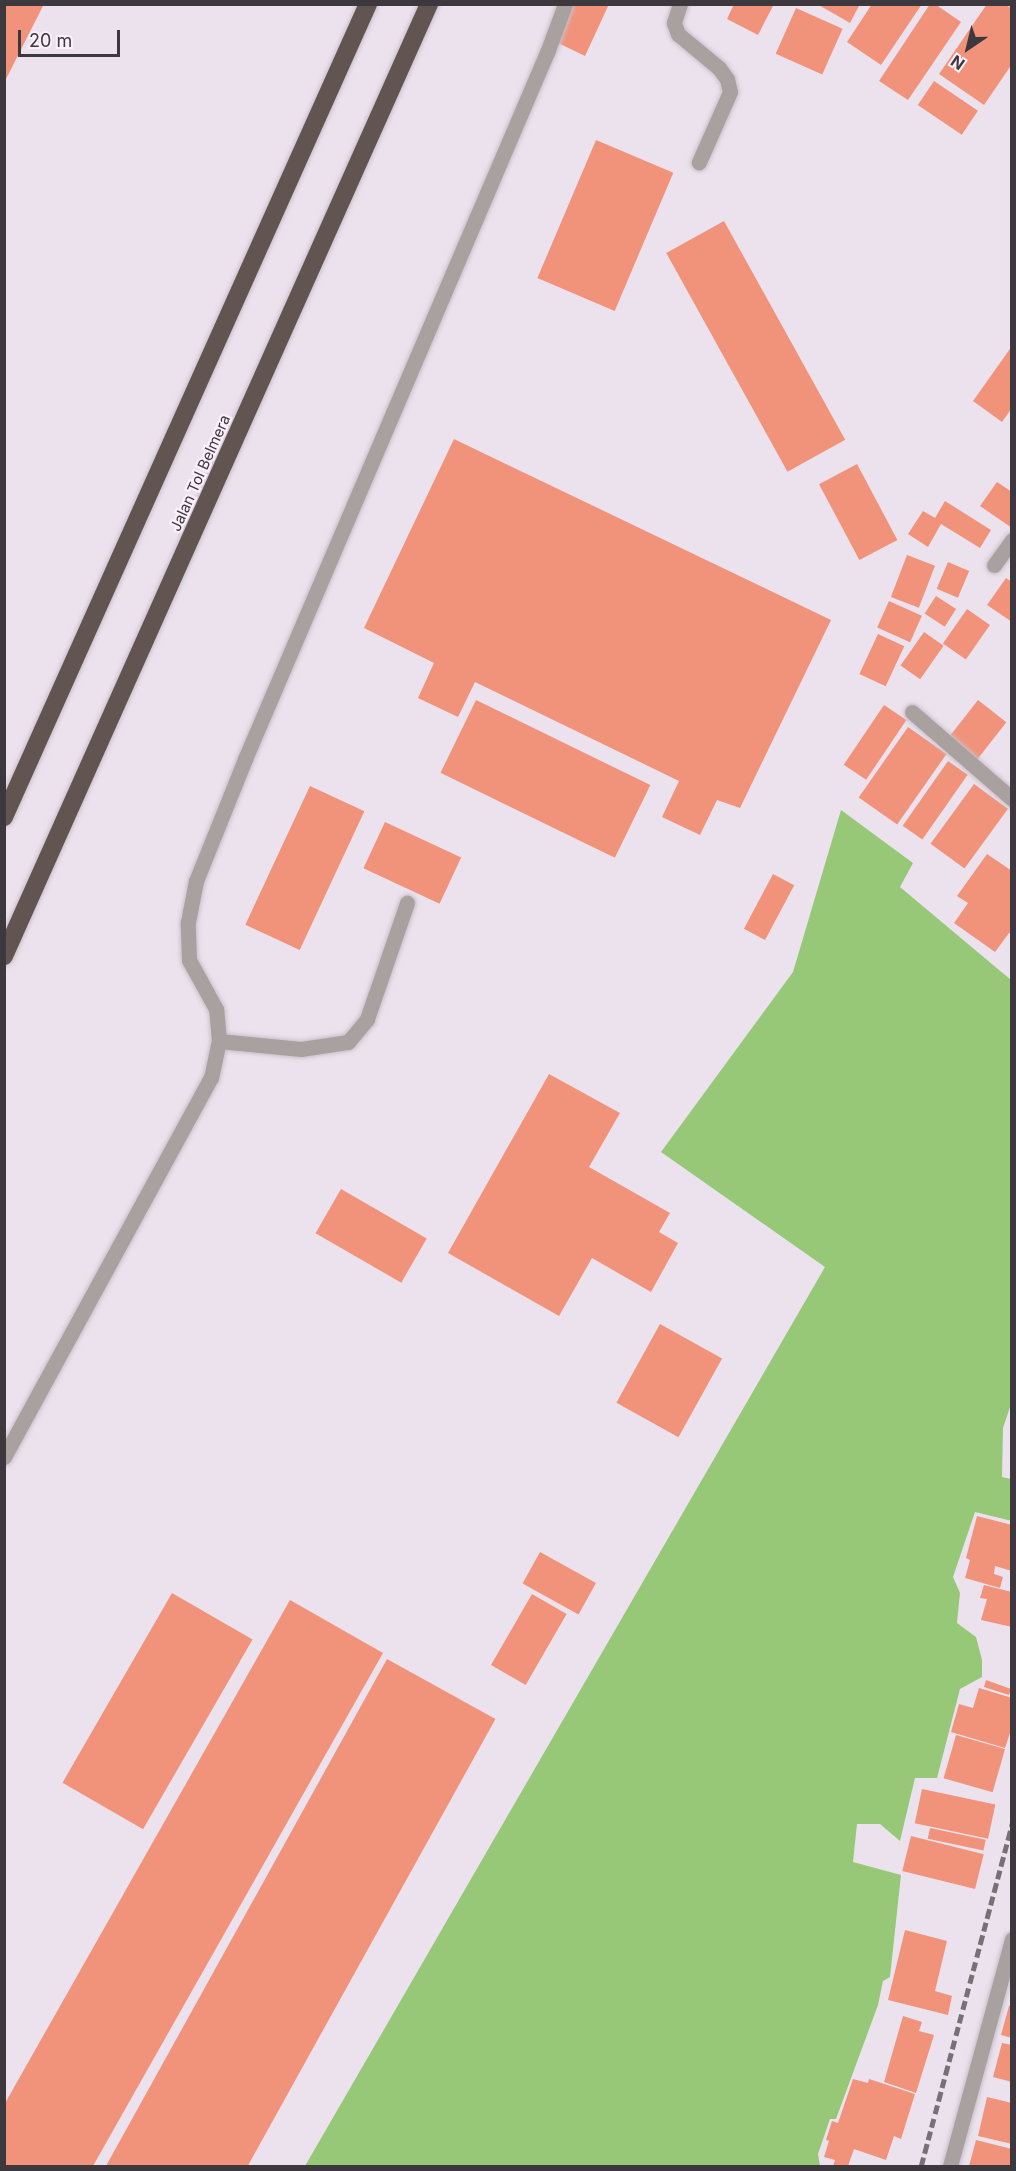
<!DOCTYPE html>
<html>
<head>
<meta charset="utf-8">
<style>
	body { margin:0 }
	#map { position:relative; width:1016px; height:2171px; overflow:hidden; background:#ece2ed; font-family:Inter,sans-serif }
	div>[style] { position:absolute }
	.green>* { inset:0; background:#96c878 }
	.building>* { inset:0; background:#f1937b; transform-origin:0 0 }
	.roads { filter:drop-shadow(0 0 2px #c9c0ca) drop-shadow(0 0 2px #c9c0ca) }
	.minor>* { height:15px; margin:-7.5px; padding:0 7.5px; transform-origin:7.5px; border-radius:7.5px; background:#a8a19f }
	.highway>* { height:18px; margin:-9px; padding:0 9px; transform-origin:9px; border-radius:9px; background:#615451 }
	.rail>* { height:4.5px; margin-top:-2.25px; transform-origin:0; background:repeating-linear-gradient(90deg,#777077 0 9px,transparent 0 13.5px) }
	span { translate:-50% -50%; white-space:nowrap; text-align:center; line-height:1.15; -webkit-text-stroke:4.5px #faeffa; paint-order:stroke }
	.street-label { font-size:15px; color:#3d383d }
	.frame { position:absolute; inset:0; border:6px solid #3d383d; pointer-events:none }
	.north { position:absolute; left:938px; top:18px; width:60px; height:60px; -webkit-text-stroke:4px #faeffa; paint-order:stroke; rotate:215deg; font-size:16px; font-weight:700; line-height:24px; text-align:center; color:#3d383d }
	.north::after { content:''; display:block; margin:auto; width:21px; height:27px; background:#3d383d; clip-path:polygon(50% 0,100% 100%,50% 72%,0 100%) }
	.scale { position:absolute; left:18px; top:30px; width:102px; height:27px; box-sizing:border-box; border:3px solid #3d383d; border-top:0; padding-left:8px; font-size:18px; line-height:21px; white-space:nowrap; color:#3d383d; -webkit-text-stroke:4px #faeffa; paint-order:stroke }
</style>
</head>
<body>
<div id="map">
	<div class="green">
		<i style="clip-path:polygon(841px 810px,913px 863px,900px 887px,1011px 980px,1012px 1401px,1003px 1428px,1002px 1477px,1011px 1479px,1012px 1521px,975px 1512px,953px 1577px,960px 1593px,957px 1623px,976px 1637px,982px 1660px,982px 1677px,960px 1689px,937px 1778px,915px 1778px,900px 1841px,880px 1824px,857px 1824px,853px 1862px,901px 1875px,890px 1977px,883px 1981px,878px 2005px,836px 2119px,830px 2119px,818px 2154px,820px 2166px,305px 2166px,825px 1267px,661px 1152px,793px 972px)"></i>
	</div>
	<div class="building">
		<i style="clip-path:polygon(4px 4px,44px 4px,4px 83px)"></i>
		<i style="clip-path:polygon(574px 4px,609px 4px,585px 56px,556px 42px)"></i>
		<i style="clip-path:polygon(734px 4px,774px 4px,758px 35px,727px 19px)"></i>
		<i style="clip-path:polygon(817px 4px,860px 4px,850px 23px)"></i>
		<i style="clip-path:polygon(872px 4px,922px 4px,881px 65px,847px 42px)"></i>
		<i style="clip-path:polygon(930px 4px,935px 4px,961px 22px,908px 100px,879px 81px)"></i>
		<i style="clip-path:polygon(987px 4px,1005px 4px,1012px 9px,1012px 64px,984px 105px,939px 74px)"></i>
		<i style="left:796px;top:8px;width:51px;height:50px;rotate:24deg"></i>
		<i style="left:934px;top:81px;width:53px;height:29px;rotate:34deg"></i>
		<i style="left:596px;top:140px;width:84px;height:150px;rotate:23deg"></i>
		<i style="left:724px;top:221px;width:250px;height:66px;rotate:61deg"></i>
		<i style="clip-path:polygon(1012px 346px,1012px 408px,1002px 422px,973px 401px)"></i>
		<i style="clip-path:polygon(454px 439px,831px 620px,740px 808px,717px 800px,700px 835px,662px 817px,679px 781px,475px 682px,458px 717px,418px 698px,434px 663px,364px 628px)"></i>
		<i style="left:857px;top:464px;width:86px;height:43px;rotate:62deg"></i>
		<i style="clip-path:polygon(997px 482px,1012px 492px,1012px 528px,980px 506px)"></i>
		<i style="clip-path:polygon(945px 501px,991px 530px,980px 548px,941px 524px,928px 547px,908px 534px,923px 511px,935px 518px)"></i>
		<i style="left:907px;top:555px;width:30px;height:45px;rotate:21deg"></i>
		<i style="left:948px;top:562px;width:23px;height:29px;rotate:23deg"></i>
		<i style="clip-path:polygon(1006px 578px,1012px 582px,1012px 622px,987px 605px)"></i>
		<i style="left:936px;top:596px;width:24px;height:21px;rotate:33deg"></i>
		<i style="left:889px;top:601px;width:36px;height:29px;rotate:24deg"></i>
		<i style="left:967px;top:609px;width:28px;height:42px;rotate:35deg"></i>
		<i style="left:924px;top:632px;width:24px;height:41px;rotate:35deg"></i>
		<i style="left:878px;top:634px;width:29px;height:44px;rotate:25deg"></i>
		<i style="left:476px;top:700px;width:194px;height:81px;rotate:26deg"></i>
		<i style="left:978px;top:700px;width:36px;height:48px;rotate:38deg"></i>
		<i style="left:884px;top:705px;width:27px;height:72px;rotate:34deg"></i>
		<i style="left:908px;top:727px;width:47px;height:86px;rotate:35deg"></i>
		<i style="left:948px;top:761px;width:24px;height:79px;rotate:35deg"></i>
		<i style="left:974px;top:784px;width:42px;height:74px;rotate:36deg"></i>
		<i style="left:310px;top:786px;width:60px;height:153px;rotate:25deg"></i>
		<i style="left:385px;top:822px;width:84px;height:51px;rotate:25deg"></i>
		<i style="clip-path:polygon(987px 854px,1012px 871px,1012px 934px,1009px 933px,995px 952px,954px 923px,968px 903px,957px 896px)"></i>
		<i style="left:773px;top:874px;width:24px;height:62px;rotate:28deg"></i>
		<i style="clip-path:polygon(549px 1074px,620px 1113px,589px 1167px,670px 1213px,659px 1232px,678px 1243px,651px 1292px,592px 1258px,559px 1316px,448px 1253px)"></i>
		<i style="left:341px;top:1189px;width:99px;height:51px;rotate:30deg"></i>
		<i style="left:660px;top:1324px;width:71px;height:90px;rotate:29deg"></i>
		<i style="clip-path:polygon(977px 1516px,1012px 1525px,1012px 1571px,995px 1566px,994px 1574px,1003px 1577px,1000px 1588px,965px 1578px,970px 1560px,966px 1558px)"></i>
		<i style="left:540px;top:1552px;width:64px;height:36px;rotate:29deg"></i>
		<i style="clip-path:polygon(984px 1585px,1012px 1592px,1012px 1627px,981px 1620px,987px 1599px,980px 1598px)"></i>
		<i style="left:172px;top:1593px;width:93px;height:219px;rotate:30deg"></i>
		<i style="left:532px;top:1594px;width:40px;height:82px;rotate:30deg"></i>
		<i style="clip-path:polygon(290px 1600px,383px 1653px,93px 2166px,4px 2166px,4px 2105px)"></i>
		<i style="left:387px;top:1659px;width:124px;height:582px;rotate:29deg"></i>
		<i style="clip-path:polygon(986px 1680px,1011px 1689px,1009px 1695px,984px 1687px)"></i>
		<i style="clip-path:polygon(979px 1688px,1012px 1698px,1012px 1727px,1005px 1748px,951px 1732px,959px 1704px,973px 1708px)"></i>
		<i style="left:956px;top:1735px;width:51px;height:45px;rotate:16deg"></i>
		<i style="left:922px;top:1789px;width:75px;height:35px;rotate:12deg"></i>
		<i style="left:930px;top:1828px;width:57px;height:11px;rotate:12deg"></i>
		<i style="left:911px;top:1836px;width:75px;height:36px;rotate:14deg"></i>
		<i style="clip-path:polygon(905px 1930px,947px 1941px,935px 1991px,952px 1996px,948px 2015px,888px 2000px)"></i>
		<i style="clip-path:polygon(1009px 2006px,1012px 2006px,1012px 2038px,1001px 2035px)"></i>
		<i style="clip-path:polygon(903px 2016px,922px 2022px,919px 2031px,934px 2035px,916px 2093px,884px 2082px)"></i>
		<i style="clip-path:polygon(1002px 2043px,1012px 2045px,1012px 2082px,993px 2077px)"></i>
		<i style="clip-path:polygon(853px 2079px,868px 2083px,869px 2079px,915px 2094px,901px 2139px,894px 2136px,886px 2160px,854px 2149px,848px 2166px,833px 2166px,835px 2160px,824px 2157px,829px 2141px,826px 2140px,832px 2121px,838px 2123px)"></i>
		<i style="clip-path:polygon(987px 2097px,1012px 2103px,1012px 2144px,978px 2136px)"></i>
		<i style="clip-path:polygon(976px 2140px,1012px 2149px,1012px 2166px,969px 2166px)"></i>
	</div>
	<div class="roads">
		<div class="minor">
			<i style="left:680px;top:4px;width:20px;rotate:108deg"></i>
			<i style="left:674px;top:23px;width:12px;rotate:70deg"></i>
			<i style="left:678px;top:34px;width:53px;rotate:39.7deg"></i>
			<i style="left:719px;top:68px;width:14px;rotate:54deg"></i>
			<i style="left:727px;top:79px;width:13px;rotate:77deg"></i>
			<i style="left:730px;top:92px;width:77px;rotate:113.9deg"></i>
			<i style="left:994px;top:565px;width:31px;rotate:-54deg"></i>
			<i style="left:912px;top:712px;width:133px;rotate:41deg"></i>
			<i style="left:219px;top:1041px;width:82px;rotate:5.6deg"></i>
			<i style="left:301px;top:1049px;width:48px;rotate:-8.5deg"></i>
			<i style="left:348px;top:1042px;width:30px;rotate:-50deg"></i>
			<i style="left:367px;top:1019px;width:123px;rotate:-71deg"></i>
			<i style="left:4px;top:1457px;width:432px;rotate:-61.4deg"></i>
			<i style="left:211px;top:1078px;width:38px;rotate:-78deg"></i>
			<i style="left:219px;top:1041px;width:32px;rotate:-95deg"></i>
			<i style="left:216px;top:1009px;width:56px;rotate:-118.9deg"></i>
			<i style="left:189px;top:960px;width:38px;rotate:-92deg"></i>
			<i style="left:188px;top:922px;width:42px;rotate:-79deg"></i>
			<i style="left:196px;top:881px;width:131px;rotate:-68.1deg"></i>
			<i style="left:245px;top:759px;width:771px;rotate:-66.86deg"></i>
			<i style="left:548px;top:50px;width:49px;rotate:-69.7deg"></i>
			<i style="left:950px;top:2166px;width:235px;rotate:-74.7deg"></i>
		</div>
		<div class="highway">
			<i style="left:4px;top:817px;width:891px;rotate:-65.88deg"></i>
			<i style="left:4px;top:956px;width:1043px;rotate:-65.94deg"></i>
		</div>
	</div>
	<div class="rail">
		<i style="left:921px;top:2166px;width:354px;rotate:-75.1deg"></i>
	</div>
	<div class="street-label">
		<span style="left:200px;top:473px;rotate:-66deg">Jalan Tol Belmera</span>
	</div>
	<div class="frame"></div>
	<div class="north">N</div>
	<div class="scale">20 m</div>
</div>
</body>
</html>
